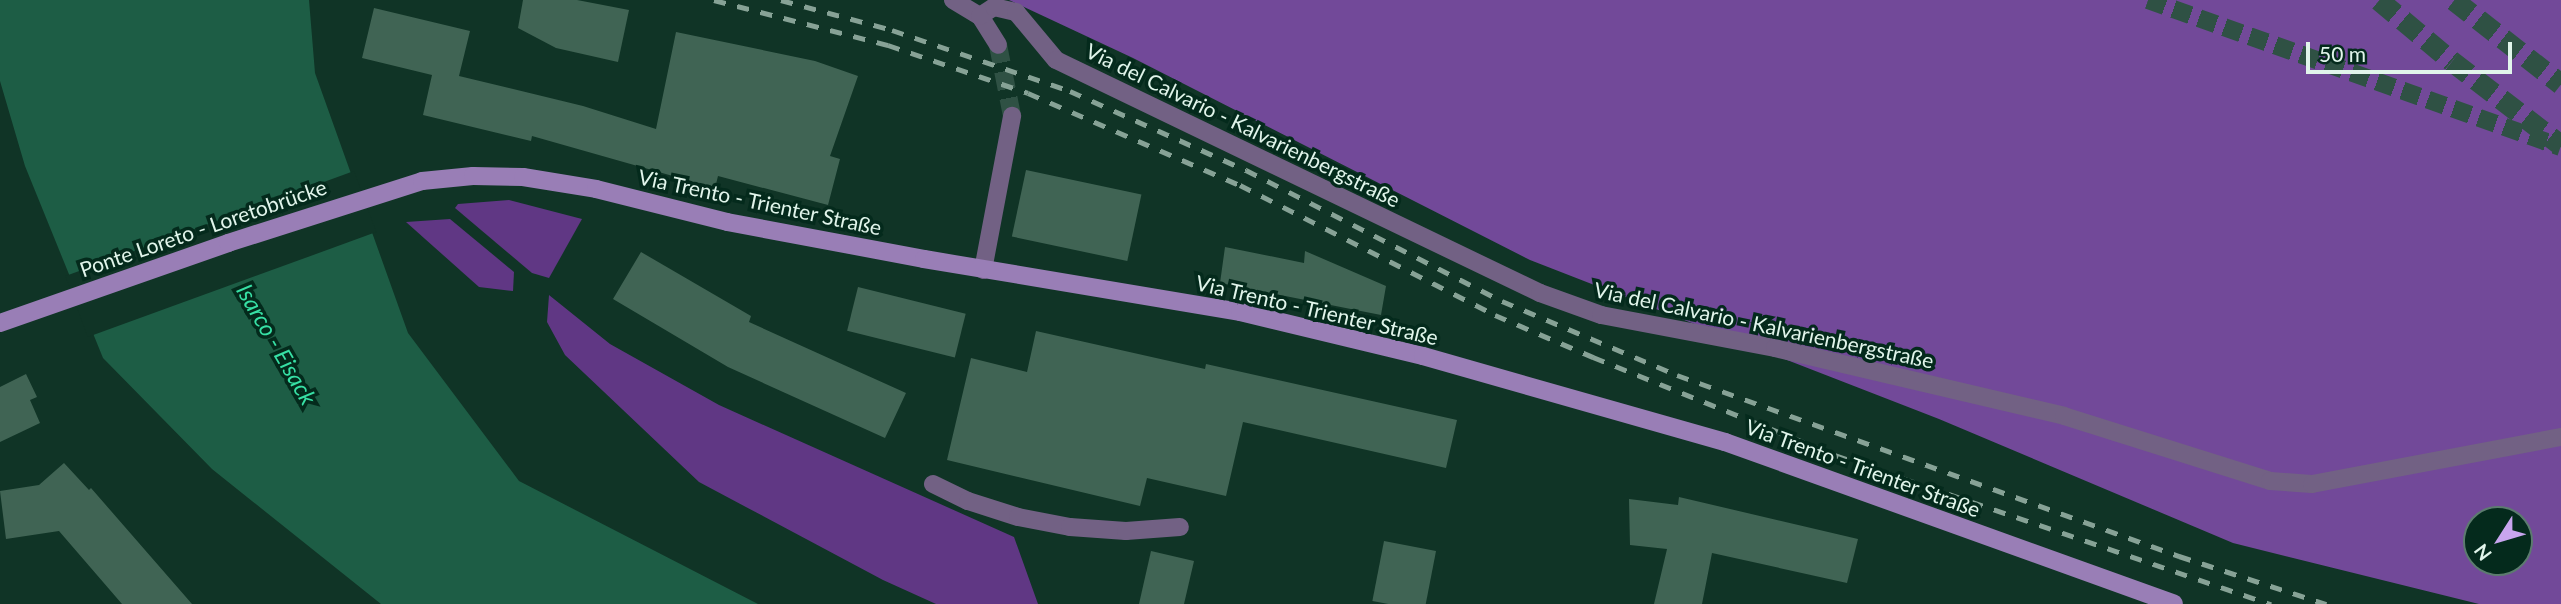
<!DOCTYPE html>
<html>
<head>
<meta charset="utf-8">
<style>
	body { margin:0 }
	#map { position:relative; width:2561px; height:604px; overflow:hidden; background:#103426; font-family:Lato,sans-serif }
	div>[style] { position:absolute }
	.green>* { inset:0; background:#603784 }
	.forest>* { inset:0; background:#724999 }
	.water>* { inset:0; background:#1d5d45 }
	.pier>* { inset:0; background:#103426; transform-origin:0 0 }
	.building>* { inset:0; background:#406454; transform-origin:0 0 }
	.street-tunnel>* { height:18px; margin-top:-9px; transform-origin:0; background:repeating-linear-gradient(90deg,#2f5144 0 18px,transparent 0 27px) }
	.primary-tunnel>* { height:18px; margin-top:-9px; transform-origin:0; background:repeating-linear-gradient(90deg,#2f5144 0 18px,transparent 0 27px) }
	.highway-tunnel>* { height:21px; margin-top:-10.5px; transform-origin:0; background:repeating-linear-gradient(90deg,#2f5144 0 21px,transparent 0 31px) }
	.street>* { height:18px; margin:-9px; padding:0 9px; transform-origin:9px; border-radius:9px; background:#726184 }
	.secondary>* { height:18px; margin:-9px; padding:0 9px; transform-origin:9px; border-radius:9px; background:#997eb6 }
	.rail>* { height:5px; margin-top:-2.5px; transform-origin:0; background:repeating-linear-gradient(90deg,#87a296 0 12px,transparent 0 24px) }
	span { translate:-50% -50%; white-space:nowrap; text-align:center; line-height:1.15; -webkit-text-stroke:7px #042a1c; paint-order:stroke }
	.street-label { font-size:21px; color:#e1f5eb }
	.water-label { font-size:23px; color:#37e0a5; font-style:italic }
	.north { position:absolute; left:2463px; top:506px; width:70px; height:70px; box-sizing:border-box; background:#042a1c; border:2px solid #5c7b6f; border-radius:50%; rotate:233deg; font-size:19px; font-weight:700; line-height:28px; text-align:center; color:#e1f5eb }
	.north::after { content:''; display:block; margin:auto; width:24px; height:32px; background:#c8a5ee; clip-path:polygon(50% 0,100% 100%,50% 72%,0 100%) }
	.scale { position:absolute; left:2306px; top:42px; width:206px; height:32px; box-sizing:border-box; border:4px solid #e1f5eb; border-top:0; padding-left:9px; font-size:21px; line-height:24px; white-space:nowrap; color:#e1f5eb; -webkit-text-stroke:5px #042a1c; paint-order:stroke }
</style>
</head>
<body>
<div id="map">
	<div class="green">
		<i style="clip-path:polygon(509px 200px,582px 219px,549px 278px,532px 273px,455px 208px,458px 204px)"></i>
		<i style="clip-path:polygon(450px 219px,514px 272px,513px 291px,479px 287px,406px 222px)"></i>
		<i style="clip-path:polygon(549px 295px,610px 344px,719px 405px,1014px 537px,1038px 604px,936px 604px,883px 580px,699px 482px,565px 355px,547px 322px)"></i>
	</div>
	<div class="forest">
		<i style="clip-path:polygon(evenodd,1009px 0,2561px 0,2561px 604px,2479px 604px,2233px 543px,1939px 419px,1530px 260px,1133px 58px,1009px 0,2477px 520px,2519px 520px,2519px 562px,2477px 562px,2477px 520px)"></i>
	</div>
	<div class="water">
		<i style="clip-path:polygon(0 0,309px 0,315px 73px,408px 333px,519px 481px,758px 604px,381px 604px,212px 469px,103px 358px,25px 166px,0 81px)"></i>
	</div>
	<div class="pier">
		<i style="left:354px;top:171px;width:65px;height:307px;rotate:70deg"></i>
	</div>
	<div class="building">
		<i style="clip-path:polygon(523px 0,577px 0,629px 10px,618px 62px,556px 48px,518px 28px)"></i>
		<i style="clip-path:polygon(374px 8px,470px 31px,459px 76px,583px 106px,656px 129px,676px 32px,815px 61px,858px 76px,830px 156px,840px 159px,828px 205px,718px 176px,715px 188px,532px 136px,531px 141px,423px 115px,432px 75px,362px 58px)"></i>
		<i style="left:1026px;top:170px;width:118px;height:68px;rotate:12deg"></i>
		<i style="clip-path:polygon(1225px 247px,1304px 263px,1305px 251px,1386px 286px,1381px 315px,1220px 283px)"></i>
		<i style="clip-path:polygon(641px 252px,751px 316px,749px 322px,906px 393px,885px 438px,728px 367px,613px 299px)"></i>
		<i style="left:858px;top:287px;width:111px;height:45px;rotate:14deg"></i>
		<i style="clip-path:polygon(1036px 331px,1205px 369px,1206px 364px,1457px 420px,1446px 468px,1243px 422px,1226px 496px,1147px 478px,1140px 506px,947px 460px,971px 358px,1027px 372px)"></i>
		<i style="clip-path:polygon(26px 374px,37px 397px,30px 400px,40px 423px,0 442px,0 387px)"></i>
		<i style="clip-path:polygon(64px 463px,89px 490px,91px 488px,192px 604px,122px 604px,59px 531px,6px 539px,0 491px,39px 485px)"></i>
		<i style="clip-path:polygon(1679px 497px,1858px 539px,1847px 583px,1712px 553px,1702px 604px,1654px 604px,1667px 549px,1630px 545px,1629px 499px,1678px 505px)"></i>
		<i style="left:1384px;top:541px;width:53px;height:61px;rotate:11deg"></i>
		<i style="clip-path:polygon(1151px 551px,1194px 561px,1184px 604px,1139px 604px)"></i>
	</div>
	<div class="street-tunnel">
		<i style="left:998px;top:45px;width:72px;rotate:78.8deg"></i>
	</div>
	<div class="primary-tunnel">
		<i style="left:2148px;top:0;width:438px;rotate:19.6deg"></i>
	</div>
	<div class="highway-tunnel">
		<i style="left:2379px;top:0;width:95px;rotate:39.9deg"></i>
		<i style="left:2452px;top:61px;width:138px;rotate:37.6deg"></i>
		<i style="left:2454px;top:0;width:136px;rotate:38.1deg"></i>
	</div>
	<div class="street">
		<i style="left:953px;top:0;width:31px;rotate:31deg"></i>
		<i style="left:980px;top:16px;width:34px;rotate:58deg"></i>
		<i style="left:980px;top:16px;width:17px;rotate:-33deg"></i>
		<i style="left:994px;top:7px;width:23px;rotate:13deg"></i>
		<i style="left:1016px;top:12px;width:62px;rotate:50.2deg"></i>
		<i style="left:1056px;top:60px;width:537px;rotate:25.71deg"></i>
		<i style="left:1540px;top:293px;width:65px;rotate:19.8deg"></i>
		<i style="left:1601px;top:315px;width:177px;rotate:10.7deg"></i>
		<i style="left:1775px;top:348px;width:297px;rotate:13.2deg"></i>
		<i style="left:2064px;top:416px;width:216px;rotate:17.5deg"></i>
		<i style="left:2270px;top:481px;width:42px;rotate:4.1deg"></i>
		<i style="left:2312px;top:484px;width:253px;rotate:-10.7deg"></i>
		<i style="left:983px;top:270px;width:157px;rotate:-79.3deg"></i>
		<i style="left:933px;top:484px;width:39px;rotate:26deg"></i>
		<i style="left:968px;top:501px;width:52px;rotate:17.7deg"></i>
		<i style="left:1018px;top:517px;width:53px;rotate:10.9deg"></i>
		<i style="left:1070px;top:527px;width:56px;rotate:4.1deg"></i>
		<i style="left:1126px;top:531px;width:54px;rotate:-4.2deg"></i>
	</div>
	<div class="secondary">
		<i style="left:0;top:323px;width:242px;rotate:-19.3deg"></i>
		<i style="left:228px;top:243px;width:204px;rotate:-17.7deg"></i>
		<i style="left:422px;top:181px;width:51px;rotate:-5.6deg"></i>
		<i style="left:473px;top:176px;width:50px;rotate:1.1deg"></i>
		<i style="left:523px;top:177px;width:74px;rotate:9.3deg"></i>
		<i style="left:596px;top:189px;width:135px;rotate:14.1deg"></i>
		<i style="left:727px;top:222px;width:200px;rotate:10.6deg"></i>
		<i style="left:924px;top:259px;width:320px;rotate:9.5deg"></i>
		<i style="left:1240px;top:312px;width:188px;rotate:13.5deg"></i>
		<i style="left:1423px;top:356px;width:314px;rotate:15.9deg"></i>
		<i style="left:1725px;top:442px;width:477px;rotate:19.8deg"></i>
	</div>
	<div class="rail">
		<i style="left:714px;top:0;width:180px;rotate:14.5deg"></i>
		<i style="left:888px;top:45px;width:148px;rotate:18.9deg"></i>
		<i style="left:1028px;top:93px;width:231px;rotate:23.5deg"></i>
		<i style="left:1240px;top:185px;width:286px;rotate:27deg"></i>
		<i style="left:1495px;top:315px;width:107px;rotate:23.2deg"></i>
		<i style="left:1593px;top:357px;width:261px;rotate:22deg"></i>
		<i style="left:1835px;top:455px;width:461px;rotate:18.9deg"></i>
		<i style="left:781px;top:0;width:115px;rotate:15.1deg"></i>
		<i style="left:892px;top:30px;width:188px;rotate:18.9deg"></i>
		<i style="left:1070px;top:91px;width:193px;rotate:24.2deg"></i>
		<i style="left:1246px;top:170px;width:288px;rotate:27.1deg"></i>
		<i style="left:1502px;top:301px;width:190px;rotate:22.9deg"></i>
		<i style="left:1677px;top:375px;width:534px;rotate:19.83deg"></i>
		<i style="left:2179px;top:556px;width:155px;rotate:18.1deg"></i>
	</div>
	<div class="street-label">
		<span style="left:1243px;top:125px;rotate:26deg">Via del Calvario - Kalvarienbergstraße</span>
		<span style="left:760px;top:202px;rotate:12deg">Via Trento - Trienter Straße</span>
		<span style="left:203px;top:228px;rotate:-19deg">Ponte Loreto - Loretobrücke</span>
		<span style="left:1317px;top:310px;rotate:13deg">Via Trento - Trienter Straße</span>
		<span style="left:1764px;top:325px;rotate:12deg">Via del Calvario - Kalvarienbergstraße</span>
		<span style="left:1863px;top:468px;rotate:20deg">Via Trento - Trienter Straße</span>
	</div>
	<div class="water-label">
		<span style="left:277px;top:344px;rotate:60deg">Isarco - Eisack</span>
	</div>
	<div class="north">N</div>
	<div class="scale">50 m</div>
</div>
</body>
</html>
